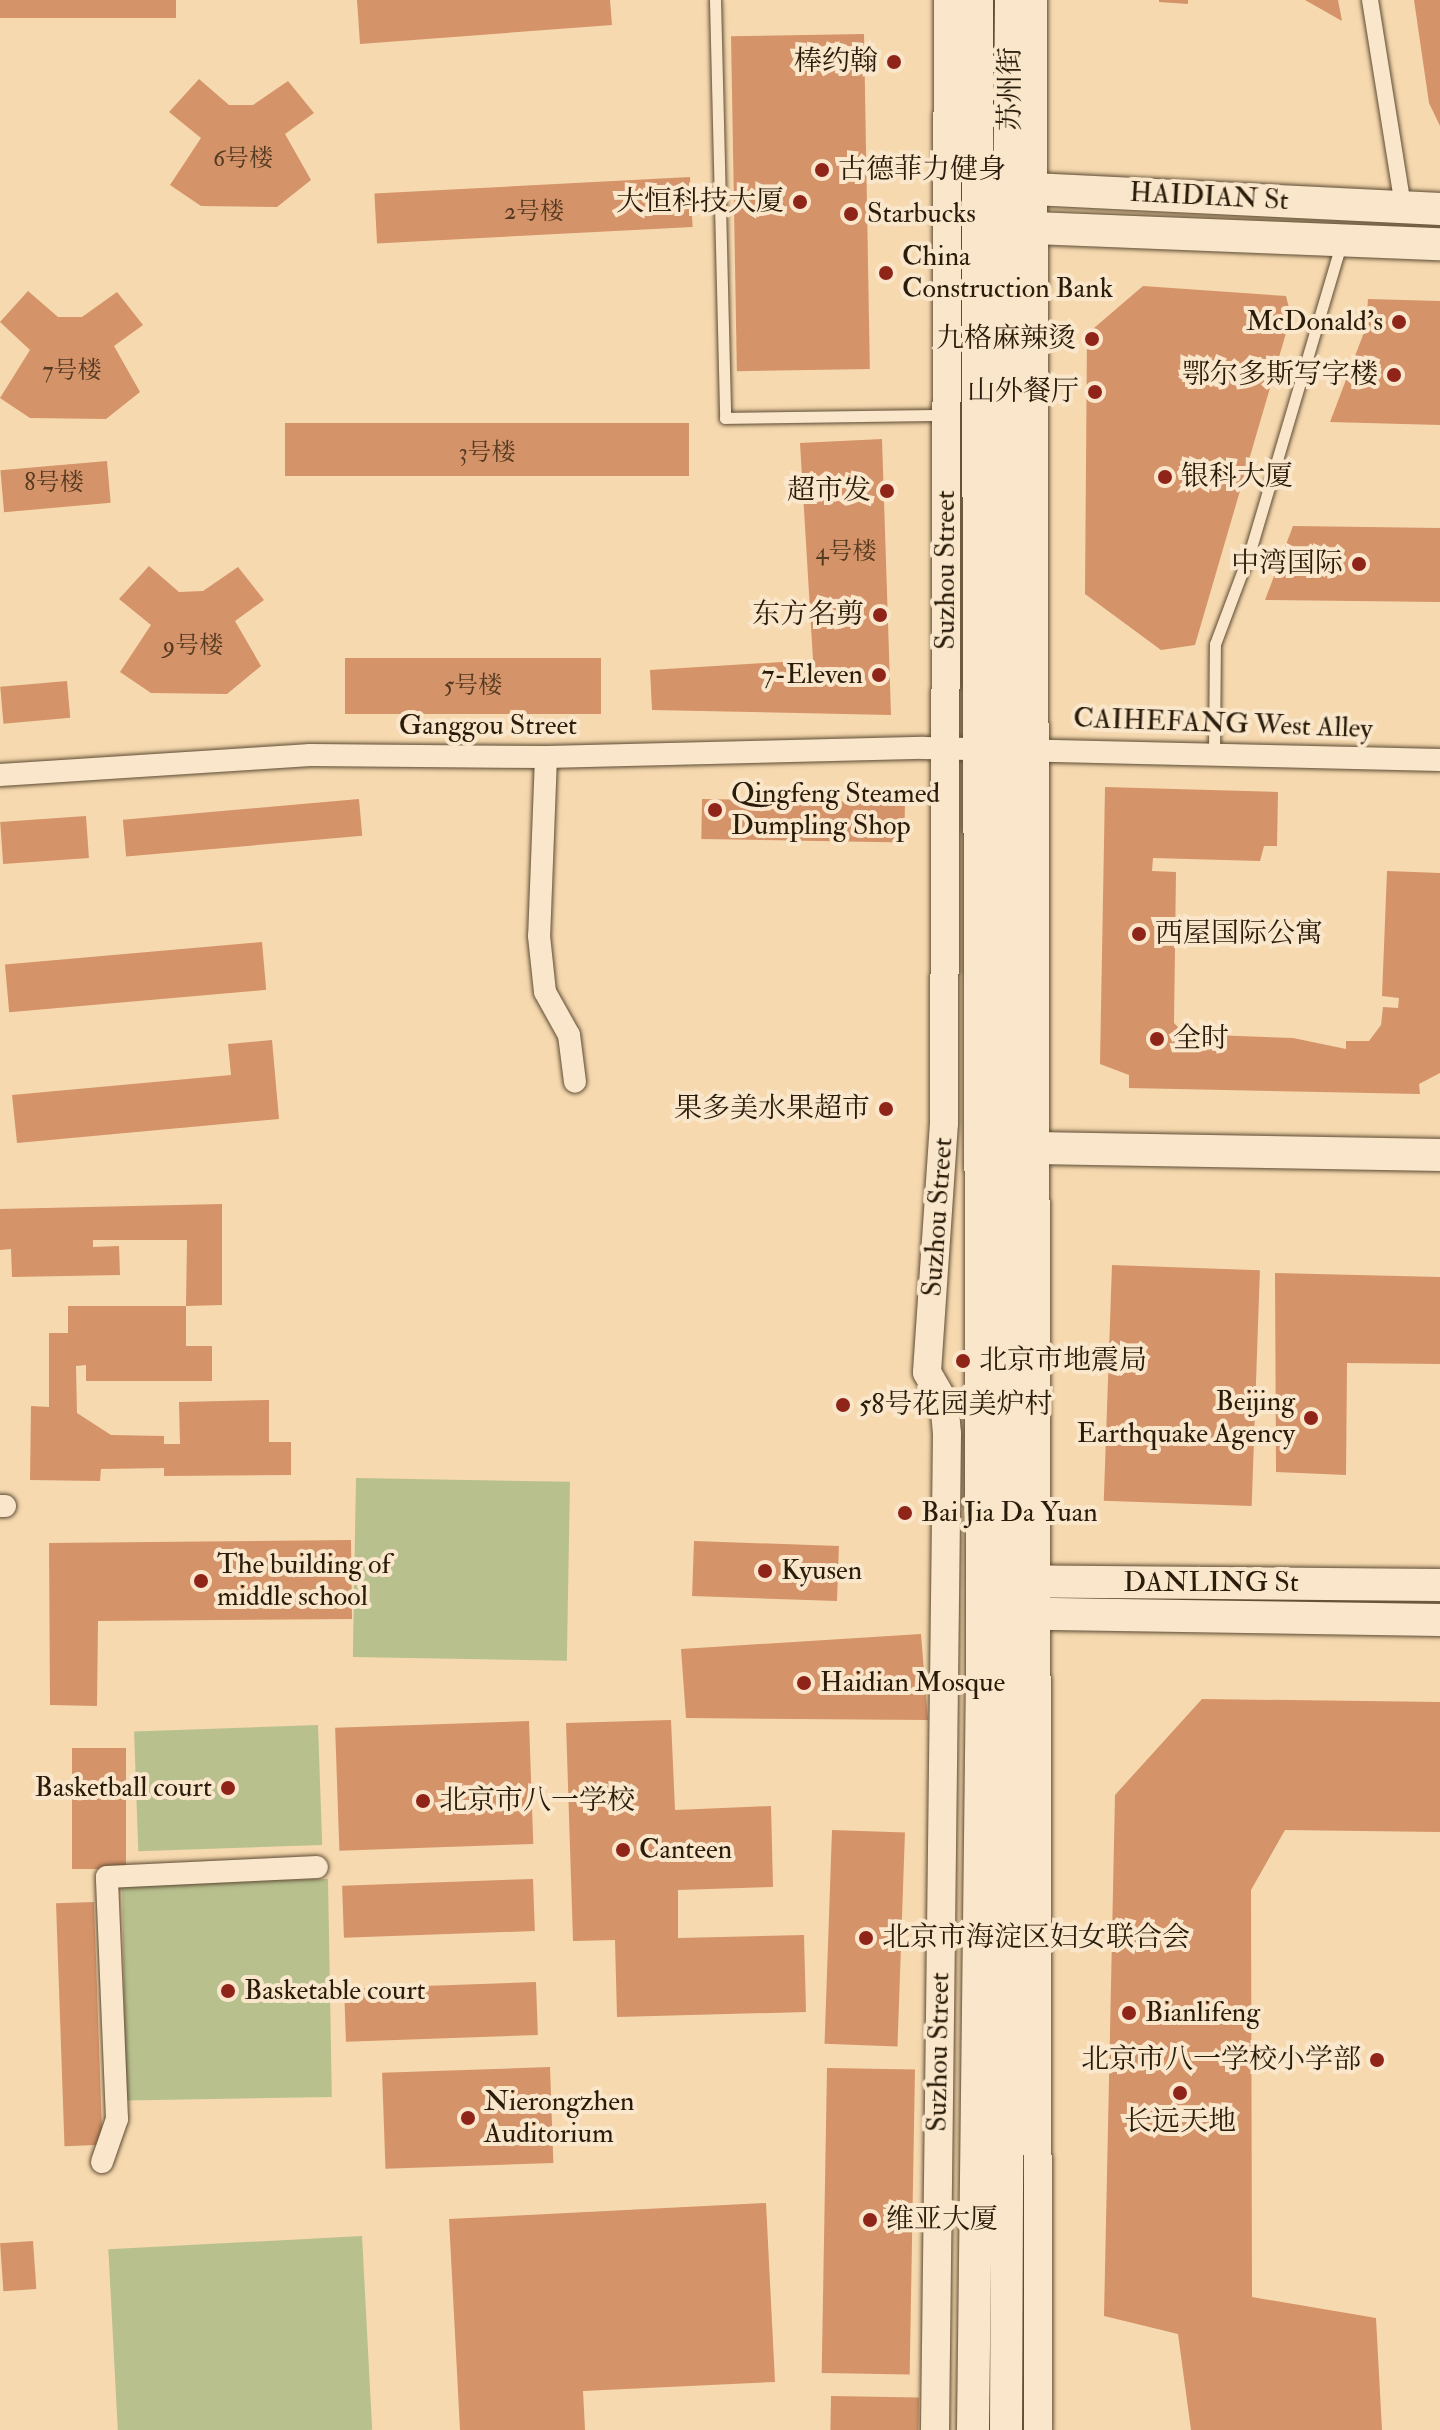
<!DOCTYPE html>
<html>
<head>
<meta charset="utf-8">
<style>
	body { margin:0 }
	#map { position:relative; width:1440px; height:2430px; overflow:hidden; background:#f6d9af; font-family:"IM FELL Double Pica","Noto Serif SC",serif }
	div>[style] { position:absolute }
	.green>* { inset:0; background:#b8c08e; transform-origin:0 0 }
	.building>* { inset:0; background:#d59369; transform-origin:0 0 }
	.roads { filter:drop-shadow(0 0 2px #5d4b33) drop-shadow(0 0 2px #5d4b33) }
	.service>* { height:11px; margin:-5.5px; padding:0 5.5px; transform-origin:5.5px; border-radius:5.5px; background:#f9e6cb }
	.pedestrian>* { height:16px; margin:-8px; padding:0 8px; transform-origin:8px; border-radius:8px; background:#f9e6cb }
	.minor>* { height:22px; margin:-11px; padding:0 11px; transform-origin:11px; border-radius:11px; background:#f9e6cb }
	.tertiary>* { height:28px; margin:-14px; padding:0 14px; transform-origin:14px; border-radius:14px; background:#f9e6cb }
	.secondary>* { height:32px; margin:-16px; padding:0 16px; transform-origin:16px; border-radius:16px; background:#f9e6cb }
	.dots>* { width:22px; height:22px; translate:-50% -50%; box-sizing:border-box; border:4px solid #f9e6cb; border-radius:50% }
	span { translate:-50% -50%; white-space:nowrap; text-align:center; line-height:1.15; -webkit-text-stroke:8px #f9e6cb; paint-order:stroke }
	.number-label { font-size:24px; color:#553a22 }
	.number-label span { -webkit-text-stroke-width:0 }
	.poi-label { font-size:28px; color:#2a1c0a }
	.right { translate:-100% -50%; text-align:right }
	.left { translate:0 -50%; text-align:left }
	.street-label { font-size:28px; color:#2a1c0a }
</style>
</head>
<body>
<div id="map">
	<div class="green">
		<i style="left:356px;top:1478px;width:214px;height:179px;rotate:1deg"></i>
		<i style="left:318px;top:1725px;width:120px;height:184px;rotate:88deg"></i>
		<i style="left:328px;top:1879px;width:218px;height:206px;rotate:89deg"></i>
		<i style="left:362px;top:2236px;width:194px;height:254px;rotate:87deg"></i>
	</div>
	<div class="building">
		<i style="left:0;top:0;width:176px;height:18px"></i>
		<i style="clip-path:polygon(357px 0,610px 0,612px 25px,360px 44px)"></i>
		<i style="clip-path:polygon(1159px 0,1188px 0,1188px 4px,1159px 2px)"></i>
		<i style="clip-path:polygon(1305px 0,1338px 0,1342px 21px)"></i>
		<i style="clip-path:polygon(1414px 0,1440px 0,1440px 126px,1429px 103px)"></i>
		<i style="left:864px;top:34px;width:335px;height:133px;rotate:89deg"></i>
		<i style="clip-path:polygon(199px 79px,229px 105px,253px 105px,288px 81px,314px 113px,285px 134px,311px 180px,277px 207px,201px 206px,170px 185px,201px 138px,169px 112px)"></i>
		<i style="left:690px;top:177px;width:50px;height:316px;rotate:87deg"></i>
		<i style="clip-path:polygon(1143px 286px,1286px 296px,1291px 316px,1195px 645px,1161px 650px,1085px 594px,1087px 334px)"></i>
		<i style="clip-path:polygon(28px 291px,58px 317px,82px 317px,117px 292px,143px 325px,114px 346px,140px 392px,106px 419px,30px 418px,0 398px,30px 350px,0 322px)"></i>
		<i style="clip-path:polygon(1368px 299px,1440px 301px,1440px 425px,1330px 422px,1366px 327px)"></i>
		<i style="left:689px;top:423px;width:53px;height:404px;rotate:90deg"></i>
		<i style="clip-path:polygon(882px 439px,891px 715px,652px 710px,650px 670px,813px 660px,800px 443px)"></i>
		<i style="left:107px;top:461px;width:42px;height:107px;rotate:85deg"></i>
		<i style="clip-path:polygon(1293px 526px,1440px 528px,1440px 602px,1265px 600px)"></i>
		<i style="clip-path:polygon(149px 566px,179px 592px,203px 591px,238px 567px,264px 600px,235px 621px,261px 666px,227px 694px,151px 693px,120px 672px,151px 625px,119px 599px)"></i>
		<i style="left:345px;top:658px;width:256px;height:56px"></i>
		<i style="left:67px;top:681px;width:37px;height:67px;rotate:85deg"></i>
		<i style="clip-path:polygon(1105px 787px,1278px 792px,1277px 846px,1264px 846px,1260px 861px,1153px 858px,1152px 871px,1176px 872px,1174px 1023px,1185px 1034px,1293px 1038px,1346px 1049px,1346px 1041px,1369px 1041px,1381px 1025px,1383px 1007px,1398px 1008px,1399px 998px,1382px 996px,1387px 871px,1440px 873px,1440px 1073px,1419px 1084px,1420px 1094px,1129px 1088px,1129px 1075px,1100px 1064px)"></i>
		<i style="left:359px;top:799px;width:37px;height:237px;rotate:85deg"></i>
		<i style="left:702px;top:799px;width:203px;height:40px;rotate:1deg"></i>
		<i style="left:86px;top:816px;width:42px;height:86px;rotate:86deg"></i>
		<i style="left:262px;top:942px;width:48px;height:258px;rotate:85deg"></i>
		<i style="clip-path:polygon(272px 1040px,279px 1119px,17px 1143px,12px 1095px,231px 1075px,228px 1044px)"></i>
		<i style="clip-path:polygon(222px 1204px,222px 1305px,186px 1306px,187px 1240px,93px 1240px,93px 1247px,119px 1246px,120px 1275px,12px 1277px,11px 1249px,0 1250px,0 1209px)"></i>
		<i style="left:1112px;top:1265px;width:148px;height:236px;rotate:2deg"></i>
		<i style="clip-path:polygon(1275px 1273px,1440px 1277px,1440px 1364px,1347px 1363px,1346px 1475px,1276px 1472px)"></i>
		<i style="clip-path:polygon(68px 1306px,186px 1306px,186px 1346px,212px 1346px,212px 1381px,86px 1381px,86px 1365px,76px 1366px,77px 1413px,111px 1435px,164px 1436px,164px 1444px,180px 1444px,179px 1402px,269px 1400px,269px 1442px,291px 1442px,291px 1475px,164px 1476px,164px 1468px,101px 1469px,100px 1481px,30px 1480px,31px 1406px,49px 1407px,49px 1333px,68px 1333px)"></i>
		<i style="clip-path:polygon(351px 1540px,352px 1619px,98px 1621px,97px 1706px,50px 1705px,49px 1543px)"></i>
		<i style="left:694px;top:1541px;width:145px;height:55px;rotate:2deg"></i>
		<i style="clip-path:polygon(921px 1634px,928px 1720px,686px 1718px,681px 1649px)"></i>
		<i style="clip-path:polygon(1202px 1699px,1440px 1702px,1440px 1832px,1285px 1830px,1251px 1890px,1252px 2297px,1376px 2318px,1382px 2430px,1191px 2430px,1178px 2334px,1104px 2316px,1115px 1795px)"></i>
		<i style="clip-path:polygon(671px 1720px,675px 1810px,771px 1806px,773px 1887px,678px 1890px,678px 1938px,804px 1935px,806px 2012px,617px 2017px,615px 1940px,573px 1941px,566px 1723px)"></i>
		<i style="left:529px;top:1721px;width:123px;height:194px;rotate:88deg"></i>
		<i style="left:72px;top:1748px;width:54px;height:121px"></i>
		<i style="left:832px;top:1830px;width:73px;height:214px;rotate:2deg"></i>
		<i style="left:533px;top:1879px;width:52px;height:191px;rotate:88deg"></i>
		<i style="left:94px;top:1902px;width:243px;height:38px;rotate:88deg"></i>
		<i style="left:536px;top:1982px;width:53px;height:192px;rotate:88deg"></i>
		<i style="left:550px;top:2067px;width:96px;height:168px;rotate:88deg"></i>
		<i style="left:827px;top:2068px;width:88px;height:305px;rotate:1deg"></i>
		<i style="clip-path:polygon(766px 2203px,775px 2382px,583px 2391px,585px 2430px,460px 2430px,449px 2219px)"></i>
		<i style="left:33px;top:2241px;width:48px;height:33px;rotate:86deg"></i>
		<i style="left:831px;top:2396px;width:88px;height:34px;rotate:1deg"></i>
	</div>
	<div class="roads">
		<div class="service">
			<i style="left:715px;top:0;width:418px;rotate:88.6deg"></i>
			<i style="left:725px;top:418px;width:221px;rotate:-0.8deg"></i>
			<i style="left:1214px;top:753px;width:109px;rotate:-89.5deg"></i>
			<i style="left:1215px;top:644px;width:103px;rotate:-69.4deg"></i>
			<i style="left:1251px;top:548px;width:316px;rotate:-73.5deg"></i>
		</div>
		<div class="pedestrian">
			<i style="left:1370px;top:0;width:210px;rotate:80.9deg"></i>
		</div>
		<div class="minor">
			<i style="left:546px;top:757px;width:179px;rotate:92.2deg"></i>
			<i style="left:539px;top:936px;width:56px;rotate:83.9deg"></i>
			<i style="left:545px;top:992px;width:49px;rotate:60.8deg"></i>
			<i style="left:569px;top:1035px;width:47px;rotate:82.7deg"></i>
			<i style="left:0;top:775px;width:311px;rotate:-3.7deg"></i>
			<i style="left:310px;top:755px;width:236px;rotate:0.5deg"></i>
			<i style="left:546px;top:757px;width:378px;rotate:-1.4deg"></i>
			<i style="left:924px;top:748px;width:516px;rotate:1.33deg"></i>
			<i style="left:0;top:1506px;width:5px"></i>
			<i style="left:102px;top:2162px;width:46px;rotate:-70.8deg"></i>
			<i style="left:117px;top:2119px;width:242px;rotate:-92.4deg"></i>
			<i style="left:107px;top:1877px;width:210px;rotate:-2.7deg"></i>
		</div>
		<div class="tertiary">
			<i style="left:1033px;top:0;width:2430px;rotate:89.88deg"></i>
			<i style="left:935px;top:2430px;width:996px;rotate:-89.31deg"></i>
			<i style="left:947px;top:1434px;width:32px;rotate:-95deg"></i>
			<i style="left:944px;top:1402px;width:34px;rotate:-120deg"></i>
			<i style="left:927px;top:1372px;width:250px;rotate:-86.1deg"></i>
			<i style="left:944px;top:1123px;width:1123px;rotate:-89.8deg"></i>
		</div>
		<div class="secondary">
			<i style="left:992px;top:187px;width:449px;rotate:2.8deg"></i>
			<i style="left:1009px;top:227px;width:431px;rotate:2.3deg"></i>
			<i style="left:1036px;top:1148px;width:404px;rotate:1deg"></i>
			<i style="left:987px;top:1581px;width:453px;rotate:0.5deg"></i>
			<i style="left:989px;top:1613px;width:451px;rotate:0.9deg"></i>
			<i style="left:973px;top:2430px;width:756px;rotate:-89.32deg"></i>
			<i style="left:982px;top:1674px;width:1674px;rotate:-90.17deg"></i>
			<i style="left:1006px;top:2430px;width:1179px;rotate:-89.76deg"></i>
			<i style="left:1011px;top:1251px;width:550px;rotate:-90.63deg"></i>
			<i style="left:1005px;top:701px;width:701px;rotate:-89.51deg"></i>
		</div>
	</div>
	<div class="dots">
		<i style="left:894px;top:62px;background:#8f2418"></i>
		<i style="left:822px;top:170px;background:#8f2418"></i>
		<i style="left:800px;top:202px;background:#8f2418"></i>
		<i style="left:851px;top:214px;background:#8f2418"></i>
		<i style="left:886px;top:273px;background:#8f2418"></i>
		<i style="left:1399px;top:322px;background:#8f2418"></i>
		<i style="left:1092px;top:339px;background:#8f2418"></i>
		<i style="left:1394px;top:375px;background:#8f2418"></i>
		<i style="left:1095px;top:392px;background:#8f2418"></i>
		<i style="left:1165px;top:477px;background:#8f2418"></i>
		<i style="left:887px;top:491px;background:#8f2418"></i>
		<i style="left:1359px;top:564px;background:#8f2418"></i>
		<i style="left:880px;top:615px;background:#8f2418"></i>
		<i style="left:879px;top:675px;background:#8f2418"></i>
		<i style="left:715px;top:810px;background:#8f2418"></i>
		<i style="left:1139px;top:934px;background:#8f2418"></i>
		<i style="left:1157px;top:1039px;background:#8f2418"></i>
		<i style="left:886px;top:1109px;background:#8f2418"></i>
		<i style="left:963px;top:1361px;background:#8f2418"></i>
		<i style="left:843px;top:1405px;background:#8f2418"></i>
		<i style="left:1311px;top:1418px;background:#8f2418"></i>
		<i style="left:905px;top:1513px;background:#8f2418"></i>
		<i style="left:765px;top:1571px;background:#8f2418"></i>
		<i style="left:201px;top:1581px;background:#8f2418"></i>
		<i style="left:804px;top:1683px;background:#8f2418"></i>
		<i style="left:228px;top:1788px;background:#8f2418"></i>
		<i style="left:423px;top:1801px;background:#8f2418"></i>
		<i style="left:623px;top:1850px;background:#8f2418"></i>
		<i style="left:866px;top:1938px;background:#8f2418"></i>
		<i style="left:228px;top:1991px;background:#8f2418"></i>
		<i style="left:1129px;top:2013px;background:#8f2418"></i>
		<i style="left:1377px;top:2060px;background:#8f2418"></i>
		<i style="left:1180px;top:2093px;background:#8f2418"></i>
		<i style="left:468px;top:2118px;background:#8f2418"></i>
		<i style="left:870px;top:2220px;background:#8f2418"></i>
	</div>
	<div class="number-label">
		<span style="left:243px;top:159px">6号楼</span>
		<span style="left:534px;top:212px">2号楼</span>
		<span style="left:72px;top:371px">7号楼</span>
		<span style="left:487px;top:453px">3号楼</span>
		<span style="left:54px;top:483px">8号楼</span>
		<span style="left:846px;top:552px">4号楼</span>
		<span style="left:193px;top:646px">9号楼</span>
		<span style="left:473px;top:686px">5号楼</span>
	</div>
	<div class="poi-label">
		<span class="right" style="left:878px;top:62px">棒约翰</span>
		<span class="left" style="left:838px;top:170px">古德菲力健身</span>
		<span class="right" style="left:784px;top:202px">大恒科技大厦</span>
		<span class="left" style="left:867px;top:214px">Starbucks</span>
		<span class="left" style="left:902px;top:273px">China<br>Construction Bank</span>
		<span class="right" style="left:1383px;top:322px">McDonald's</span>
		<span class="right" style="left:1076px;top:339px">九格麻辣烫</span>
		<span class="right" style="left:1378px;top:375px">鄂尔多斯写字楼</span>
		<span class="right" style="left:1079px;top:392px">山外餐厅</span>
		<span class="left" style="left:1181px;top:477px">银科大厦</span>
		<span class="right" style="left:871px;top:491px">超市发</span>
		<span class="right" style="left:1343px;top:564px">中湾国际</span>
		<span class="right" style="left:864px;top:615px">东方名剪</span>
		<span class="right" style="left:863px;top:675px">7-Eleven</span>
		<span class="left" style="left:731px;top:810px">Qingfeng Steamed<br>Dumpling Shop</span>
		<span class="left" style="left:1155px;top:934px">西屋国际公寓</span>
		<span class="left" style="left:1173px;top:1039px">全时</span>
		<span class="right" style="left:870px;top:1109px">果多美水果超市</span>
		<span class="left" style="left:979px;top:1361px">北京市地震局</span>
		<span class="right" style="left:1295px;top:1418px">Beijing<br>Earthquake Agency</span>
		<span class="left" style="left:859px;top:1405px">58号花园美炉村</span>
		<span class="left" style="left:921px;top:1513px">Bai Jia Da Yuan</span>
		<span class="left" style="left:217px;top:1581px">The building of<br>middle school</span>
		<span class="left" style="left:781px;top:1571px">Kyusen</span>
		<span class="left" style="left:820px;top:1683px">Haidian Mosque</span>
		<span class="right" style="left:212px;top:1788px">Basketball court</span>
		<span class="left" style="left:439px;top:1801px">北京市八一学校</span>
		<span class="left" style="left:639px;top:1850px">Canteen</span>
		<span class="left" style="left:882px;top:1938px">北京市海淀区妇女联合会</span>
		<span class="left" style="left:244px;top:1991px">Basketable court</span>
		<span class="left" style="left:1145px;top:2013px">Bianlifeng</span>
		<span class="right" style="left:1361px;top:2060px">北京市八一学校小学部</span>
		<span class="left" style="left:484px;top:2118px">Nierongzhen<br>Auditorium</span>
		<span style="left:1180px;top:2122px">长远天地</span>
		<span class="left" style="left:886px;top:2220px">维亚大厦</span>
	</div>
	<div class="street-label">
		<span style="left:1011px;top:89px;rotate:-90deg">苏州街</span>
		<span style="left:1209px;top:197px;rotate:3deg">HAIDIAN St</span>
		<span style="left:946px;top:570px;rotate:-90deg">Suzhou Street</span>
		<span style="left:1223px;top:724px;rotate:2deg">CAIHEFANG West Alley</span>
		<span style="left:488px;top:726px">Ganggou Street</span>
		<span style="left:938px;top:1217px;rotate:-86deg">Suzhou Street</span>
		<span style="left:1211px;top:1583px">DANLING St</span>
		<span style="left:939px;top:2052px;rotate:-89deg">Suzhou Street</span>
	</div>
</div>
</body>
</html>
